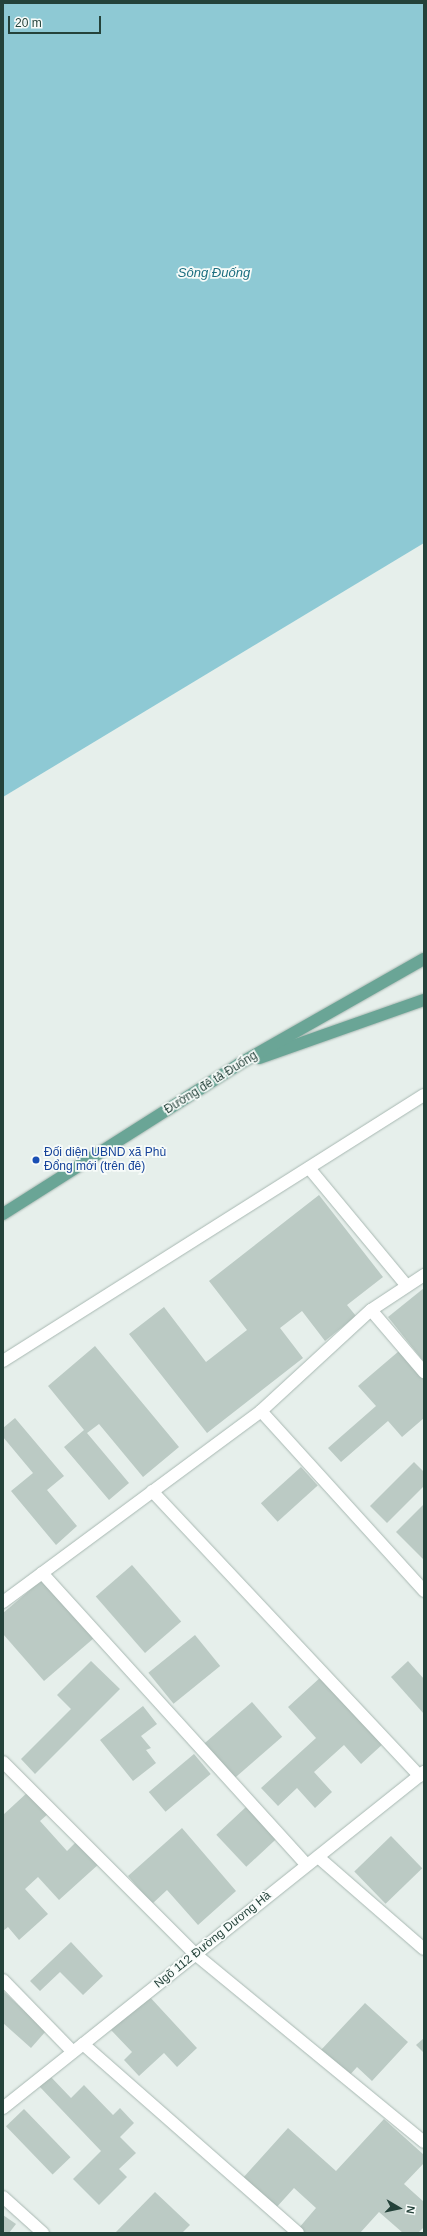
<!DOCTYPE html>
<html>
<head>
<meta charset="utf-8">
<style>
	body { margin:0 }
	#map { position:relative; width:427px; height:2236px; overflow:hidden; background:#e6efeb; font-family:Arial,sans-serif }
	div>[style] { position:absolute }
	.water>* { inset:0; background:#8ec9d4 }
	.building>* { inset:0; background:#bbcac4; transform-origin:0 0 }
	.roads { filter:drop-shadow(0 0 1px #a8b8b2) drop-shadow(0 0 1px #a8b8b2) }
	.service>* { height:12px; margin:-6px; padding:0 6px; transform-origin:6px; border-radius:6px; background:#fff }
	.minor>* { height:12px; margin:-6px; padding:0 6px; transform-origin:6px; border-radius:6px; background:#fff }
	.tertiary>* { height:12px; margin:-6px; padding:0 6px; transform-origin:6px; border-radius:6px; background:#fff }
	.primary>* { height:12px; margin:-6px; padding:0 6px; transform-origin:6px; border-radius:6px; background:#6aa596 }
	.dots>* { width:11px; height:11px; translate:-50% -50%; box-sizing:border-box; border:2px solid #f7fbf9; border-radius:50% }
	span { translate:-50% -50%; white-space:nowrap; text-align:center; line-height:1.15; -webkit-text-stroke:3.5px #f7fbf9; paint-order:stroke }
	.street-label { font-size:12px; color:#24423a }
	.transit-label { font-size:12px; color:#164399 }
	.left { translate:0 -50%; text-align:left }
	.water-label { font-size:13px; color:#1c6f80; font-style:italic }
	.frame { position:absolute; inset:0; border:4px solid #24423a; pointer-events:none }
	.north { position:absolute; left:379px; top:2188px; width:40px; height:40px; -webkit-text-stroke:3px #f7fbf9; paint-order:stroke; rotate:99deg; font-size:11px; font-weight:700; line-height:16px; text-align:center; color:#24423a }
	.north::after { content:''; display:block; margin:auto; width:14px; height:18px; background:#24423a; clip-path:polygon(50% 0,100% 100%,50% 72%,0 100%) }
	.scale { position:absolute; left:8px; top:16px; width:93px; height:18px; box-sizing:border-box; border:2px solid #24423a; border-top:0; padding-left:5px; font-size:12px; line-height:14px; white-space:nowrap; color:#24423a; -webkit-text-stroke:3px #f7fbf9; paint-order:stroke }
</style>
</head>
<body>
<div id="map">
	<div class="water">
		<i style="clip-path:polygon(3px 3px,424px 3px,424px 543px,3px 797px)"></i>
	</div>
	<div class="building">
		<i style="clip-path:polygon(319px 1195px,383px 1277px,347px 1305px,356px 1316px,325px 1341px,302px 1311px,280px 1328px,303px 1358px,207px 1433px,129px 1334px,164px 1307px,206px 1362px,247px 1330px,209px 1281px)"></i>
		<i style="clip-path:polygon(424px 1288px,424px 1362px,388px 1317px)"></i>
		<i style="clip-path:polygon(95px 1346px,179px 1447px,143px 1477px,99px 1424px,87px 1433px,129px 1483px,109px 1500px,64px 1447px,84px 1430px,48px 1386px)"></i>
		<i style="clip-path:polygon(399px 1351px,424px 1380px,424px 1418px,402px 1437px,388px 1421px,341px 1462px,328px 1448px,376px 1406px,358px 1386px)"></i>
		<i style="clip-path:polygon(15px 1418px,64px 1476px,47px 1490px,77px 1526px,56px 1545px,11px 1491px,33px 1473px,3px 1437px,3px 1428px)"></i>
		<i style="clip-path:polygon(414px 1462px,424px 1472px,424px 1486px,387px 1523px,370px 1506px)"></i>
		<i style="left:301px;top:1467px;width:25px;height:54px;rotate:48deg"></i>
		<i style="clip-path:polygon(424px 1504px,424px 1558px,423px 1559px,396px 1532px)"></i>
		<i style="left:132px;top:1565px;width:75px;height:48px;rotate:49deg"></i>
		<i style="clip-path:polygon(43px 1579px,94px 1638px,44px 1681px,3px 1634px,3px 1613px)"></i>
		<i style="left:195px;top:1635px;width:40px;height:60px;rotate:51deg"></i>
		<i style="clip-path:polygon(91px 1661px,120px 1689px,35px 1774px,21px 1759px,71px 1709px,57px 1695px)"></i>
		<i style="clip-path:polygon(408px 1661px,424px 1679px,424px 1714px,391px 1677px)"></i>
		<i style="clip-path:polygon(322px 1676px,384px 1743px,361px 1764px,344px 1745px,314px 1772px,332px 1792px,315px 1808px,297px 1788px,278px 1806px,261px 1788px,316px 1738px,288px 1707px)"></i>
		<i style="left:252px;top:1702px;width:46px;height:64px;rotate:49deg"></i>
		<i style="clip-path:polygon(143px 1706px,157px 1724px,141px 1736px,151px 1748px,146px 1750px,156px 1763px,133px 1781px,100px 1740px)"></i>
		<i style="left:194px;top:1754px;width:26px;height:59px;rotate:50deg"></i>
		<i style="clip-path:polygon(29px 1791px,49px 1813px,40px 1821px,67px 1851px,79px 1839px,100px 1863px,59px 1900px,38px 1877px,25px 1889px,48px 1914px,19px 1940px,8px 1927px,3px 1931px,3px 1815px)"></i>
		<i style="left:247px;top:1806px;width:44px;height:42px;rotate:47deg"></i>
		<i style="clip-path:polygon(182px 1828px,236px 1891px,198px 1925px,167px 1890px,152px 1904px,128px 1876px)"></i>
		<i style="left:391px;top:1836px;width:45px;height:51px;rotate:46deg"></i>
		<i style="clip-path:polygon(71px 1942px,103px 1976px,83px 1995px,60px 1972px,40px 1991px,30px 1981px)"></i>
		<i style="clip-path:polygon(3px 1991px,46px 2031px,31px 2048px,3px 2023px)"></i>
		<i style="clip-path:polygon(148px 1995px,197px 2048px,177px 2067px,164px 2053px,139px 2076px,124px 2060px,132px 2052px,111px 2030px)"></i>
		<i style="clip-path:polygon(365px 2003px,408px 2042px,372px 2081px,357px 2067px,349px 2076px,321px 2050px)"></i>
		<i style="clip-path:polygon(424px 2038px,424px 2053px,416px 2045px)"></i>
		<i style="clip-path:polygon(50px 2076px,71px 2098px,84px 2085px,113px 2115px,120px 2108px,134px 2123px,120px 2137px,136px 2153px,119px 2169px,127px 2177px,99px 2205px,73px 2179px,101px 2151px,39px 2086px)"></i>
		<i style="left:24px;top:2109px;width:67px;height:25px;rotate:46deg"></i>
		<i style="clip-path:polygon(384px 2119px,424px 2155px,424px 2163px,404px 2184px,424px 2202px,424px 2227px,418px 2233px,403px 2233px,379px 2212px,360px 2233px,302px 2233px,298px 2229px,316px 2208px,294px 2188px,275px 2209px,242px 2179px,288px 2128px,336px 2171px)"></i>
		<i style="clip-path:polygon(155px 2192px,190px 2225px,182px 2233px,115px 2233px)"></i>
		<i style="clip-path:polygon(3px 2215px,16px 2224px,9px 2233px,3px 2233px)"></i>
	</div>
	<div class="roads">
		<div class="service">
			<i style="left:371px;top:1310px;width:82px;rotate:49.5deg"></i>
			<i style="left:261px;top:1411px;width:243px;rotate:47.8deg"></i>
			<i style="left:152px;top:1491px;width:391px;rotate:46.8deg"></i>
			<i style="left:42px;top:1573px;width:394px;rotate:47.8deg"></i>
			<i style="left:3px;top:1762px;width:272px;rotate:45deg"></i>
			<i style="left:195px;top:1954px;width:296px;rotate:39.4deg"></i>
			<i style="left:318px;top:1857px;width:140px;rotate:41deg"></i>
			<i style="left:3px;top:1980px;width:100px;rotate:45.8deg"></i>
			<i style="left:83px;top:2044px;width:286px;rotate:41.3deg"></i>
			<i style="left:3px;top:2197px;width:54px;rotate:42deg"></i>
		</div>
		<div class="minor">
			<i style="left:309px;top:1168px;width:153px;rotate:50.3deg"></i>
			<i style="left:3px;top:1602px;width:321px;rotate:-36.5deg"></i>
			<i style="left:261px;top:1411px;width:149px;rotate:-42.6deg"></i>
			<i style="left:371px;top:1310px;width:64px;rotate:-33.4deg"></i>
			<i style="left:3px;top:2108px;width:539px;rotate:-38.59deg"></i>
		</div>
		<div class="tertiary">
			<i style="left:3px;top:1361px;width:498px;rotate:-32.3deg"></i>
		</div>
		<div class="primary">
			<i style="left:259px;top:1058px;width:175px;rotate:-19.4deg"></i>
			<i style="left:3px;top:1214px;width:280px;rotate:-32.4deg"></i>
			<i style="left:239px;top:1064px;width:213px;rotate:-29.6deg"></i>
		</div>
	</div>
	<div class="dots">
		<i style="left:36px;top:1160px;background:#1a4fb4"></i>
	</div>
	<div class="street-label">
		<span style="left:211px;top:1083px;rotate:-32deg">Đường đê tả Đuống</span>
		<span style="left:213px;top:1940px;rotate:-39deg">Ngõ 112 Đường Dương Hà</span>
	</div>
	<div class="transit-label">
		<span class="left" style="left:44px;top:1160px">Đối diện UBND xã Phù<br>Đổng mới (trên đê)</span>
	</div>
	<div class="water-label">
		<span style="left:214px;top:273px">Sông Đuống</span>
	</div>
	<div class="frame"></div>
	<div class="north">N</div>
	<div class="scale">20 m</div>
</div>
</body>
</html>
